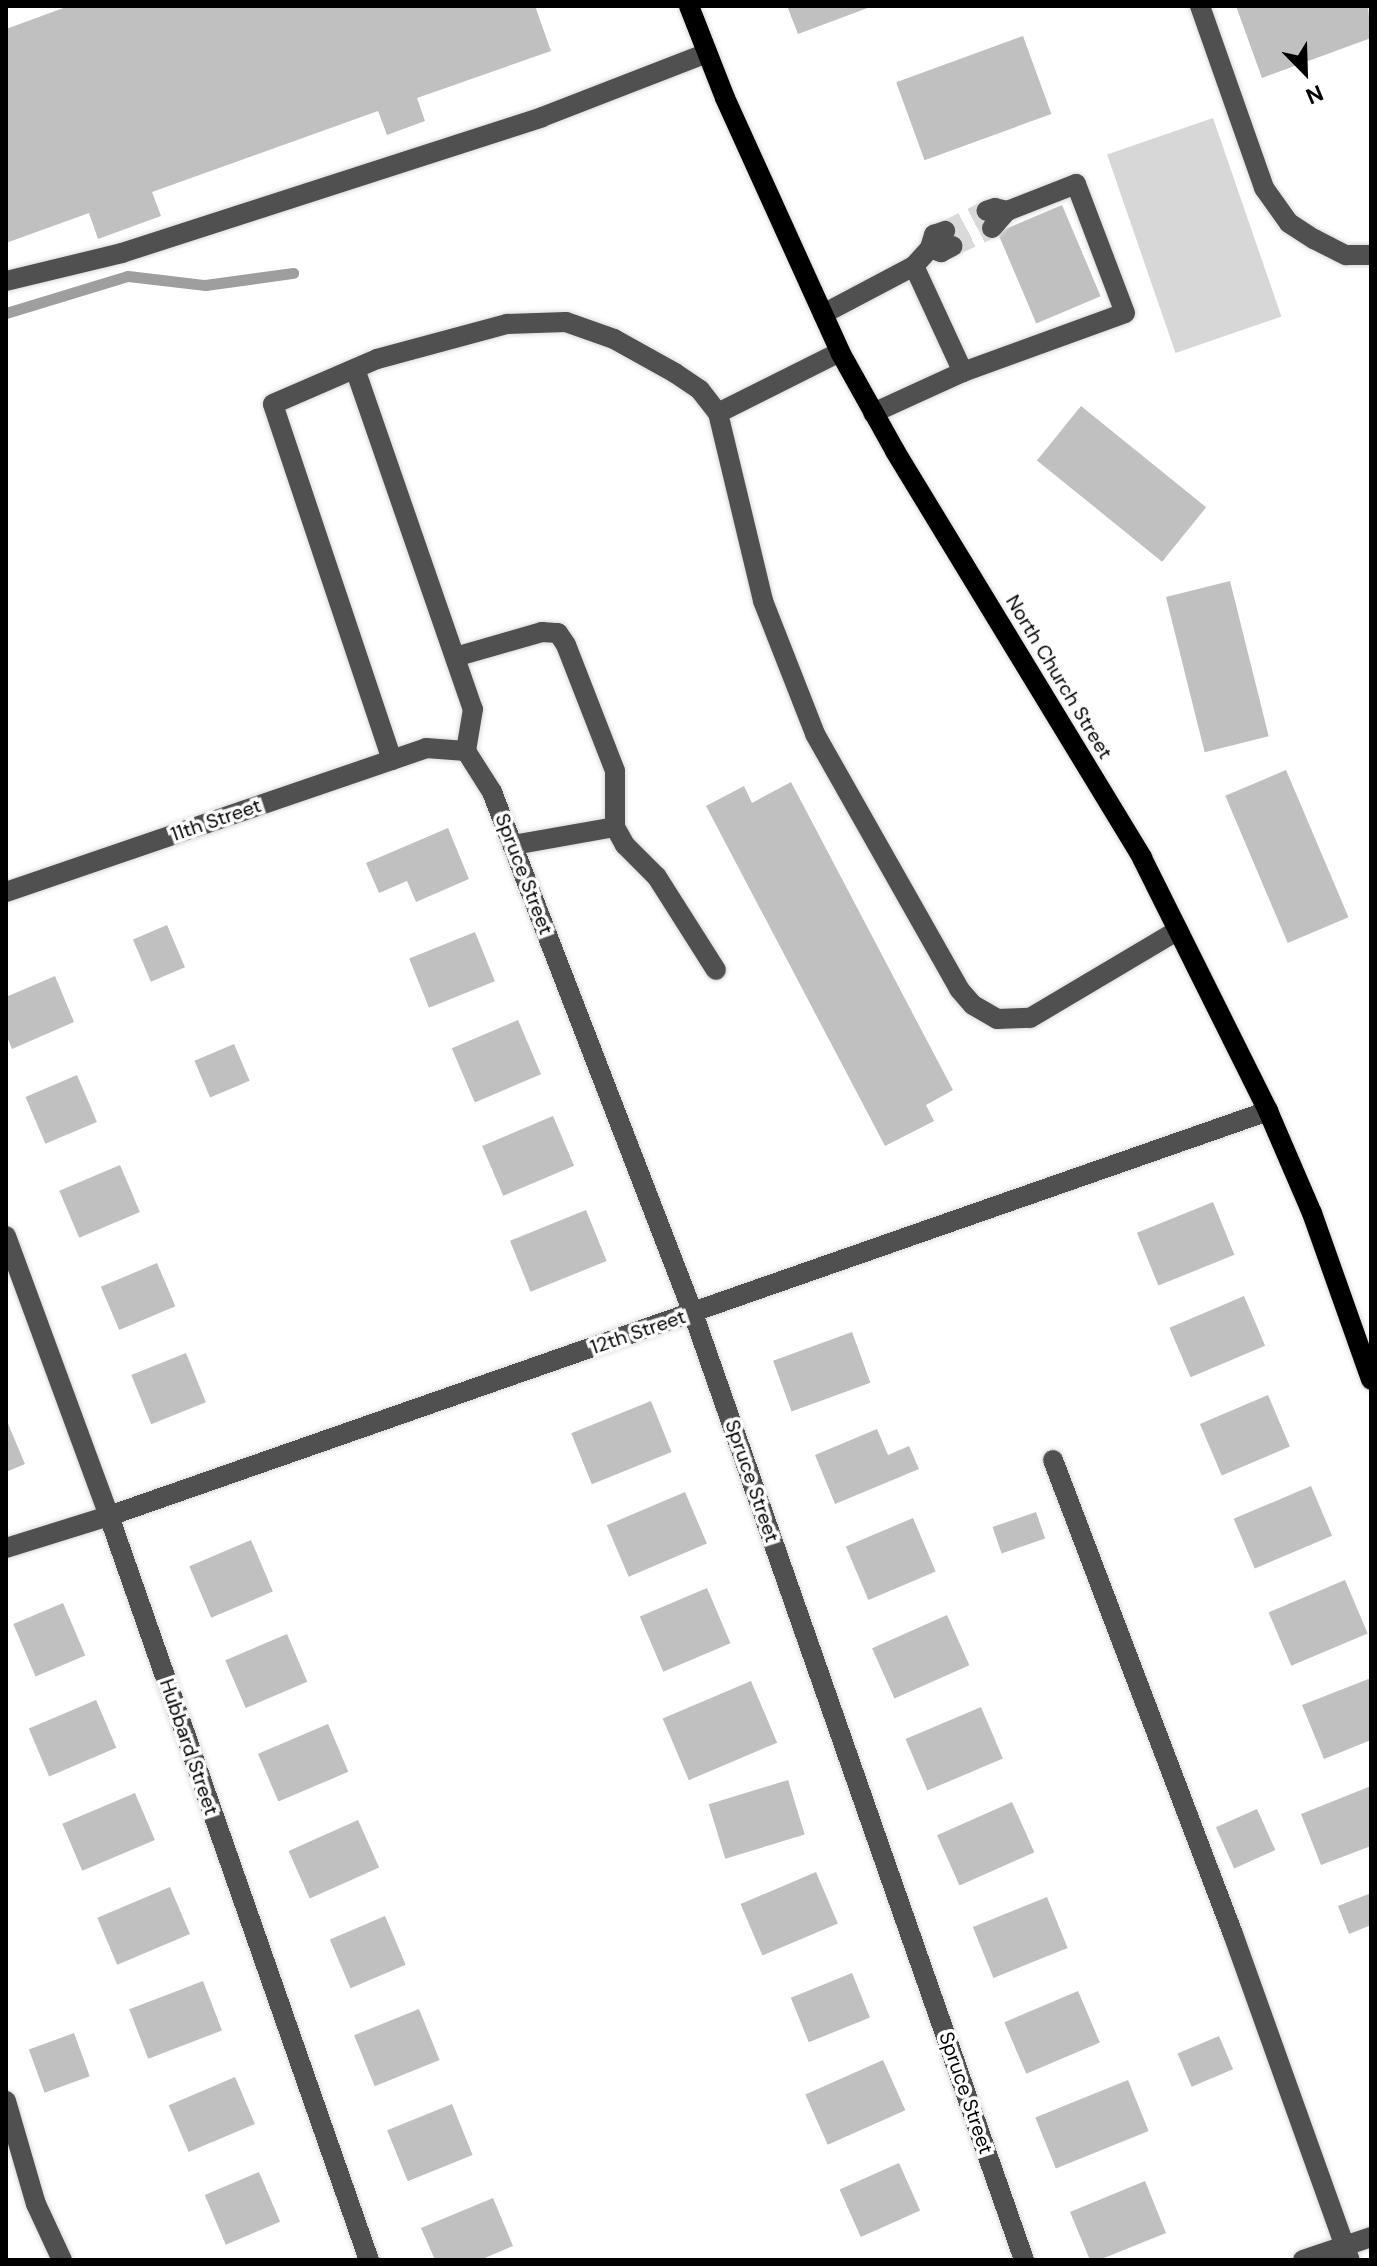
<!DOCTYPE html>
<html>
<head>
<meta charset="utf-8">
<style>
	body { margin:0 }
	#map { position:relative; width:1377px; height:2266px; overflow:hidden; background:#fff; font-family:"DM Sans",sans-serif }
	div>[style] { position:absolute }
	.green>* { inset:0; background:#d7d7d7; transform-origin:0 0 }
	.stream>* { height:11px; margin:-5.5px; padding:0 5.5px; transform-origin:5.5px; border-radius:5.5px; background:#9e9e9e }
	.building>* { inset:0; background:#c0c0c0; transform-origin:0 0 }
	.minor-tunnel>* { height:20px; margin-top:-10px; transform-origin:0; background:repeating-linear-gradient(90deg,#d9d9d9 0 20px,transparent 0 30px) }
	.roads { filter:drop-shadow(0 0 2px #dbdbdb) drop-shadow(0 0 2px #dbdbdb) }
	.minor>* { height:20px; margin:-10px; padding:0 10px; transform-origin:10px; border-radius:10px; background:#505050 }
	.major>* { height:20px; margin:-10px; padding:0 10px; transform-origin:10px; border-radius:10px; background:#000 }
	span { translate:-50% -50%; white-space:nowrap; text-align:center; line-height:1.15; -webkit-text-stroke:7px #fff; paint-order:stroke }
	.street-label { font-size:20px; color:#000 }
	.frame { position:absolute; inset:0; border:8px solid #000; pointer-events:none }
	.north { position:absolute; left:1265px; top:32px; width:80px; height:80px; -webkit-text-stroke:6px #fff; paint-order:stroke; rotate:157deg; font-size:22px; font-weight:700; line-height:32px; text-align:center; color:#000 }
	.north::after { content:''; display:block; margin:auto; width:28px; height:36px; background:#000; clip-path:polygon(50% 0,100% 100%,50% 72%,0 100%) }
</style>
</head>
<body>
<div id="map">
	<div class="green">
		<i style="left:1213px;top:118px;width:210px;height:112px;rotate:71deg"></i>
	</div>
	<div class="stream">
		<i style="left:6px;top:313px;width:127px;rotate:-16.9deg"></i>
		<i style="left:128px;top:276px;width:78px;rotate:6.7deg"></i>
		<i style="left:205px;top:285px;width:89px;rotate:-7.8deg"></i>
	</div>
	<div class="building">
		<i style="clip-path:polygon(69px 6px,535px 6px,551px 51px,417px 98px,425px 121px,387px 135px,378px 111px,152px 192px,161px 216px,98px 239px,89px 213px,6px 243px,6px 29px)"></i>
		<i style="clip-path:polygon(787px 6px,873px 6px,798px 34px)"></i>
		<i style="clip-path:polygon(1236px 6px,1368px 6px,1371px 38px,1262px 78px)"></i>
		<i style="left:1023px;top:36px;width:83px;height:135px;rotate:70deg"></i>
		<i style="left:1062px;top:205px;width:99px;height:70px;rotate:67deg"></i>
		<i style="left:1081px;top:406px;width:161px;height:70px;rotate:39deg"></i>
		<i style="left:1230px;top:581px;width:160px;height:66px;rotate:76deg"></i>
		<i style="left:1286px;top:770px;width:160px;height:66px;rotate:67deg"></i>
		<i style="clip-path:polygon(791px 782px,953px 1090px,926px 1105px,934px 1121px,885px 1146px,706px 806px,744px 786px,752px 803px)"></i>
		<i style="clip-path:polygon(448px 828px,469px 879px,416px 902px,407px 881px,379px 893px,366px 863px)"></i>
		<i style="left:167px;top:925px;width:46px;height:37px;rotate:67deg"></i>
		<i style="left:475px;top:932px;width:53px;height:71px;rotate:68deg"></i>
		<i style="clip-path:polygon(55px 976px,74px 1022px,12px 1049px,6px 1034px,6px 997px)"></i>
		<i style="left:518px;top:1020px;width:59px;height:72px;rotate:67deg"></i>
		<i style="left:234px;top:1044px;width:40px;height:43px;rotate:67deg"></i>
		<i style="left:77px;top:1075px;width:51px;height:56px;rotate:67deg"></i>
		<i style="left:553px;top:1116px;width:54px;height:77px;rotate:67deg"></i>
		<i style="left:120px;top:1165px;width:51px;height:66px;rotate:67deg"></i>
		<i style="left:1213px;top:1202px;width:57px;height:82px;rotate:68deg"></i>
		<i style="left:586px;top:1210px;width:55px;height:82px;rotate:68deg"></i>
		<i style="left:157px;top:1263px;width:47px;height:61px;rotate:67deg"></i>
		<i style="left:1244px;top:1296px;width:54px;height:81px;rotate:67deg"></i>
		<i style="left:852px;top:1332px;width:54px;height:84px;rotate:70deg"></i>
		<i style="left:186px;top:1353px;width:53px;height:59px;rotate:68deg"></i>
		<i style="left:1268px;top:1395px;width:56px;height:74px;rotate:67deg"></i>
		<i style="left:651px;top:1401px;width:55px;height:86px;rotate:68deg"></i>
		<i style="clip-path:polygon(6px 1419px,25px 1464px,6px 1472px)"></i>
		<i style="clip-path:polygon(877px 1429px,888px 1455px,909px 1446px,919px 1469px,835px 1504px,815px 1455px)"></i>
		<i style="left:1311px;top:1486px;width:54px;height:84px;rotate:67deg"></i>
		<i style="left:685px;top:1492px;width:56px;height:85px;rotate:67deg"></i>
		<i style="left:1036px;top:1512px;width:28px;height:46px;rotate:71deg"></i>
		<i style="left:913px;top:1518px;width:58px;height:73px;rotate:67deg"></i>
		<i style="left:251px;top:1540px;width:56px;height:67px;rotate:67deg"></i>
		<i style="left:1345px;top:1580px;width:58px;height:83px;rotate:67deg"></i>
		<i style="left:707px;top:1588px;width:60px;height:73px;rotate:67deg"></i>
		<i style="left:63px;top:1603px;width:57px;height:54px;rotate:67deg"></i>
		<i style="left:947px;top:1615px;width:55px;height:82px;rotate:66deg"></i>
		<i style="left:287px;top:1634px;width:52px;height:67px;rotate:67deg"></i>
		<i style="clip-path:polygon(1371px 1678px,1371px 1740px,1324px 1759px,1302px 1705px)"></i>
		<i style="left:751px;top:1681px;width:67px;height:96px;rotate:67deg"></i>
		<i style="left:96px;top:1700px;width:52px;height:73px;rotate:67deg"></i>
		<i style="left:981px;top:1707px;width:56px;height:82px;rotate:67deg"></i>
		<i style="left:328px;top:1724px;width:52px;height:76px;rotate:67deg"></i>
		<i style="left:788px;top:1780px;width:57px;height:83px;rotate:73deg"></i>
		<i style="clip-path:polygon(1371px 1786px,1371px 1846px,1321px 1865px,1301px 1814px)"></i>
		<i style="left:135px;top:1793px;width:51px;height:79px;rotate:67deg"></i>
		<i style="left:1012px;top:1802px;width:55px;height:82px;rotate:66deg"></i>
		<i style="left:1257px;top:1809px;width:45px;height:45px;rotate:66deg"></i>
		<i style="left:358px;top:1820px;width:52px;height:76px;rotate:66deg"></i>
		<i style="left:816px;top:1872px;width:56px;height:82px;rotate:67deg"></i>
		<i style="left:170px;top:1887px;width:51px;height:79px;rotate:67deg"></i>
		<i style="clip-path:polygon(1371px 1893px,1371px 1925px,1349px 1934px,1338px 1906px)"></i>
		<i style="left:1047px;top:1897px;width:55px;height:80px;rotate:68deg"></i>
		<i style="left:385px;top:1916px;width:53px;height:60px;rotate:67deg"></i>
		<i style="left:852px;top:1973px;width:48px;height:66px;rotate:68deg"></i>
		<i style="left:203px;top:1981px;width:53px;height:79px;rotate:69deg"></i>
		<i style="left:1078px;top:1991px;width:56px;height:80px;rotate:67deg"></i>
		<i style="left:419px;top:2009px;width:55px;height:70px;rotate:68deg"></i>
		<i style="left:74px;top:2033px;width:46px;height:48px;rotate:70deg"></i>
		<i style="left:1219px;top:2036px;width:36px;height:45px;rotate:67deg"></i>
		<i style="left:883px;top:2060px;width:55px;height:85px;rotate:66deg"></i>
		<i style="left:235px;top:2077px;width:51px;height:72px;rotate:67deg"></i>
		<i style="left:1128px;top:2080px;width:55px;height:100px;rotate:68deg"></i>
		<i style="left:452px;top:2104px;width:55px;height:70px;rotate:68deg"></i>
		<i style="left:899px;top:2163px;width:52px;height:65px;rotate:66deg"></i>
		<i style="left:259px;top:2172px;width:54px;height:59px;rotate:67deg"></i>
		<i style="clip-path:polygon(1145px 2181px,1166px 2233px,1099px 2260px,1090px 2260px,1070px 2212px)"></i>
		<i style="clip-path:polygon(493px 2198px,513px 2246px,480px 2260px,435px 2260px,421px 2228px)"></i>
	</div>
	<div class="minor-tunnel">
		<i style="left:945px;top:231px;width:46px;rotate:-26deg"></i>
		<i style="left:953px;top:246px;width:43px;rotate:-24.8deg"></i>
	</div>
	<div class="roads">
		<div class="minor">
			<i style="left:1200px;top:6px;width:193px;rotate:70.6deg"></i>
			<i style="left:1264px;top:188px;width:43px;rotate:54.5deg"></i>
			<i style="left:1289px;top:223px;width:30px;rotate:33deg"></i>
			<i style="left:1314px;top:239px;width:36px;rotate:27deg"></i>
			<i style="left:1346px;top:255px;width:25px"></i>
			<i style="left:992px;top:228px;width:23px;rotate:-49deg"></i>
			<i style="left:930px;top:248px;width:12px;rotate:20deg"></i>
			<i style="left:941px;top:252px;width:13px;rotate:-27deg"></i>
			<i style="left:914px;top:266px;width:117px;rotate:65.2deg"></i>
			<i style="left:6px;top:281px;width:119px;rotate:-13.6deg"></i>
			<i style="left:122px;top:253px;width:441px;rotate:-17.9deg"></i>
			<i style="left:542px;top:117px;width:177px;rotate:-21.2deg"></i>
			<i style="left:823px;top:314px;width:103px;rotate:-27.8deg"></i>
			<i style="left:914px;top:266px;width:24px;rotate:-48deg"></i>
			<i style="left:930px;top:248px;width:14px;rotate:-73deg"></i>
			<i style="left:934px;top:235px;width:12px;rotate:-20deg"></i>
			<i style="left:355px;top:369px;width:360px;rotate:70.9deg"></i>
			<i style="left:473px;top:709px;width:43px;rotate:99.5deg"></i>
			<i style="left:718px;top:413px;width:136px;rotate:-26.6deg"></i>
			<i style="left:873px;top:413px;width:99px;rotate:-24.5deg"></i>
			<i style="left:963px;top:372px;width:172px;rotate:-20deg"></i>
			<i style="left:1125px;top:313px;width:138px;rotate:-110.8deg"></i>
			<i style="left:1076px;top:184px;width:74px;rotate:158.6deg"></i>
			<i style="left:1007px;top:211px;width:12px;rotate:-166deg"></i>
			<i style="left:995px;top:208px;width:9px;rotate:162deg"></i>
			<i style="left:455px;top:657px;width:91px;rotate:-16deg"></i>
			<i style="left:542px;top:632px;width:16px;rotate:4deg"></i>
			<i style="left:558px;top:633px;width:14px;rotate:56deg"></i>
			<i style="left:566px;top:645px;width:135px;rotate:68.7deg"></i>
			<i style="left:615px;top:771px;width:56px;rotate:90deg"></i>
			<i style="left:615px;top:827px;width:104px;rotate:170deg"></i>
			<i style="left:392px;top:760px;width:375px;rotate:-108.5deg"></i>
			<i style="left:273px;top:404px;width:113px;rotate:-23.4deg"></i>
			<i style="left:377px;top:359px;width:135px;rotate:-15.1deg"></i>
			<i style="left:507px;top:324px;width:59px;rotate:-1.9deg"></i>
			<i style="left:566px;top:322px;width:51px;rotate:19.5deg"></i>
			<i style="left:614px;top:339px;width:70px;rotate:29.1deg"></i>
			<i style="left:675px;top:373px;width:30px;rotate:34deg"></i>
			<i style="left:700px;top:390px;width:29px;rotate:52deg"></i>
			<i style="left:718px;top:413px;width:193px;rotate:76.5deg"></i>
			<i style="left:763px;top:601px;width:143px;rotate:68.6deg"></i>
			<i style="left:815px;top:734px;width:293px;rotate:60.5deg"></i>
			<i style="left:959px;top:989px;width:21px;rotate:49deg"></i>
			<i style="left:973px;top:1005px;width:28px;rotate:30deg"></i>
			<i style="left:997px;top:1019px;width:33px;rotate:-2deg"></i>
			<i style="left:1030px;top:1018px;width:172px;rotate:-30.7deg"></i>
			<i style="left:615px;top:827px;width:21px;rotate:61deg"></i>
			<i style="left:625px;top:845px;width:45px;rotate:45deg"></i>
			<i style="left:657px;top:877px;width:110px;rotate:57.6deg"></i>
			<i style="left:6px;top:892px;width:444px;rotate:-18.9deg"></i>
			<i style="left:426px;top:748px;width:40px;rotate:4.3deg"></i>
			<i style="left:466px;top:751px;width:49px;rotate:57.6deg"></i>
			<i style="left:492px;top:792px;width:558px;rotate:68.9deg"></i>
			<i style="left:693px;top:1313px;width:1003px;rotate:70.73deg"></i>
			<i style="left:6px;top:1236px;width:298px;rotate:69.8deg"></i>
			<i style="left:109px;top:1516px;width:788px;rotate:70.74deg"></i>
			<i style="left:1053px;top:1460px;width:507px;rotate:69.21deg"></i>
			<i style="left:1233px;top:1934px;width:346px;rotate:70.3deg"></i>
			<i style="left:6px;top:1548px;width:108px;rotate:-17.3deg"></i>
			<i style="left:109px;top:1516px;width:1228px;rotate:-19.26deg"></i>
			<i style="left:6px;top:2101px;width:107px;rotate:73.8deg"></i>
			<i style="left:36px;top:2204px;width:62px;rotate:65.1deg"></i>
			<i style="left:1303px;top:2260px;width:72px;rotate:-18.7deg"></i>
		</div>
		<div class="major">
			<i style="left:689px;top:6px;width:99px;rotate:68.6deg"></i>
			<i style="left:725px;top:98px;width:279px;rotate:65.6deg"></i>
			<i style="left:840px;top:352px;width:113px;rotate:60.9deg"></i>
			<i style="left:895px;top:451px;width:476px;rotate:58.7deg"></i>
			<i style="left:1142px;top:858px;width:283px;rotate:63.5deg"></i>
			<i style="left:1268px;top:1111px;width:111px;rotate:66.7deg"></i>
			<i style="left:1312px;top:1213px;width:177px;rotate:70.5deg"></i>
		</div>
	</div>
	<div class="street-label">
		<span style="left:1059px;top:677px;rotate:59deg">North Church Street</span>
		<span style="left:216px;top:820px;rotate:-19deg">11th Street</span>
		<span style="left:524px;top:874px;rotate:69deg">Spruce Street</span>
		<span style="left:638px;top:1332px;rotate:-19deg">12th Street</span>
		<span style="left:752px;top:1481px;rotate:71deg">Spruce Street</span>
		<span style="left:189px;top:1747px;rotate:71deg">Hubbard Street</span>
		<span style="left:966px;top:2093px;rotate:71deg">Spruce Street</span>
	</div>
	<div class="frame"></div>
	<div class="north">N</div>
</div>
</body>
</html>
